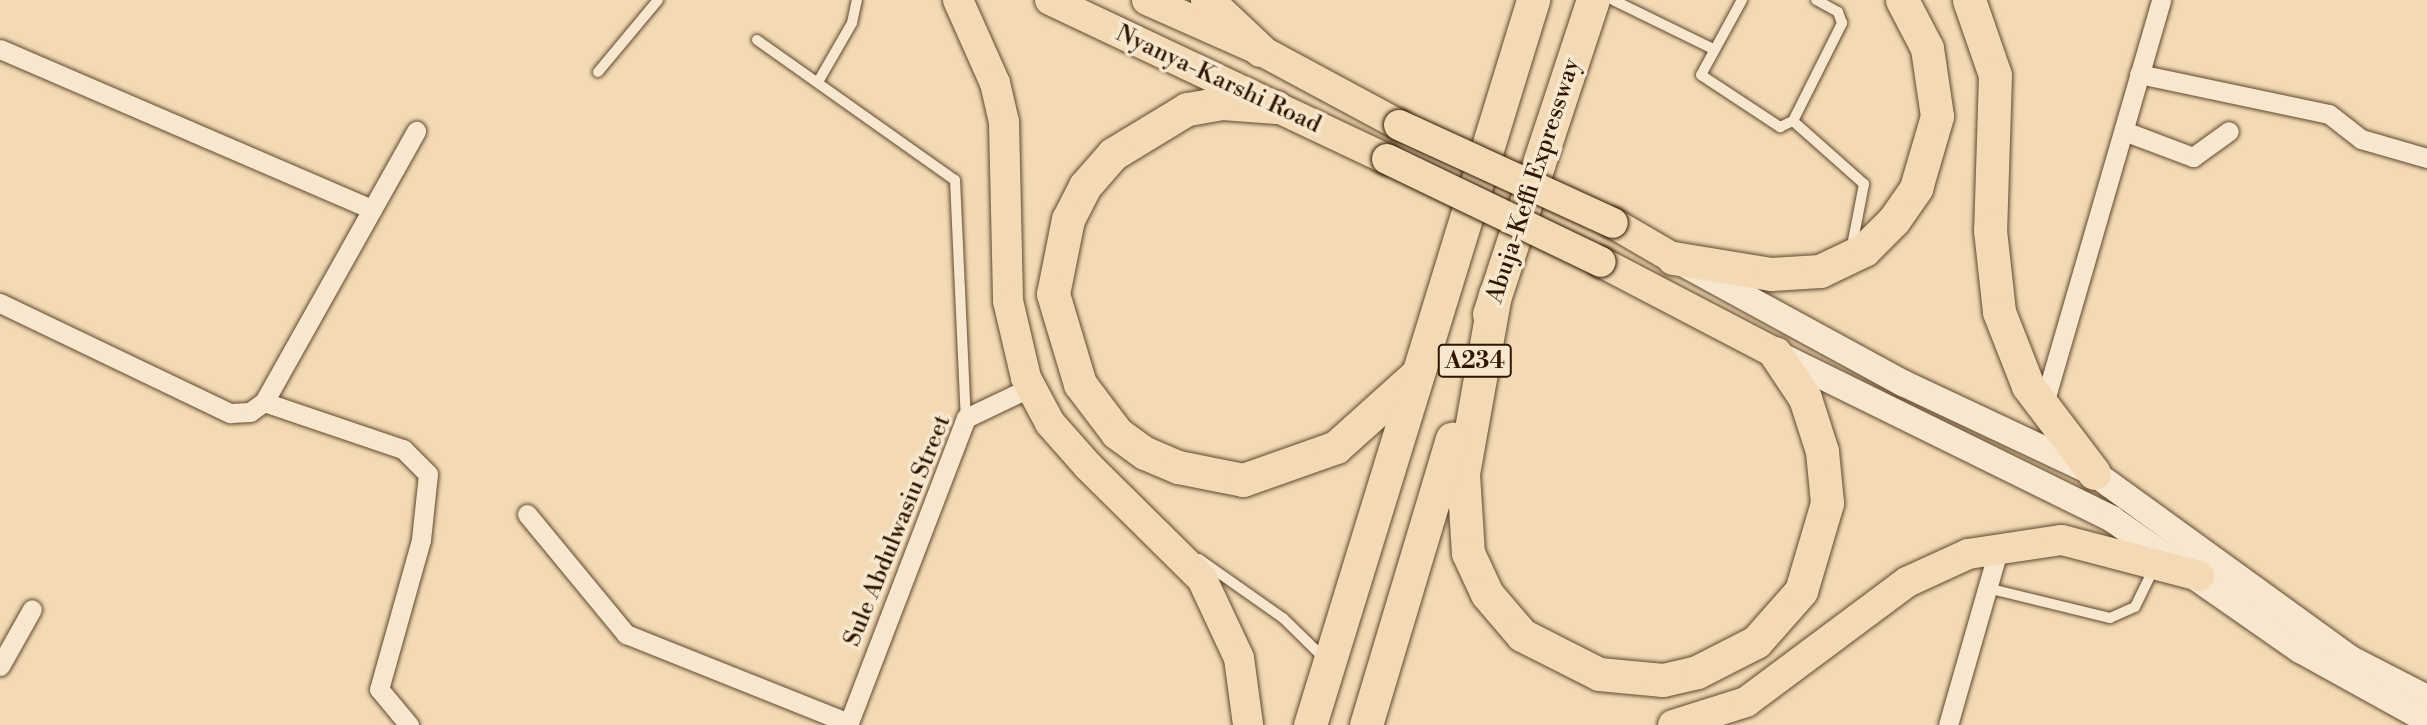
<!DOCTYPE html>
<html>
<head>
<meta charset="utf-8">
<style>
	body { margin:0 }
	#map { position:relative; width:2427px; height:725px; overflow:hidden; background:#f3dab4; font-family:"Libre Bodoni",serif }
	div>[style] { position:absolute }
	.roads { filter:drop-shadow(0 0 2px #60482e) drop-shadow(0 0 2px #60482e) }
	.lane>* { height:10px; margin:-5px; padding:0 5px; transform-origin:5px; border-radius:5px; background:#f7e7ce }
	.street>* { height:19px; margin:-9.5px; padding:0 9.5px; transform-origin:9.5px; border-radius:9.5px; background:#f7e7ce }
	.secondary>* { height:26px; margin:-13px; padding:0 13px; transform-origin:13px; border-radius:13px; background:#f7e7ce }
	.primary>* { height:30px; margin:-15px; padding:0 15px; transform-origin:15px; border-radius:15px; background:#f3dab4 }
	.highway>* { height:33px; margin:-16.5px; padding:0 16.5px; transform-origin:16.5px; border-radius:16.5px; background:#f3dab4 }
	.bridges { filter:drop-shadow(0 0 2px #2f1701) drop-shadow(0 0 2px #2f1701) }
	.primary-bridge>* { height:30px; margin:-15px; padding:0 15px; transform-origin:15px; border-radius:15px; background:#f3dab4 }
	span { translate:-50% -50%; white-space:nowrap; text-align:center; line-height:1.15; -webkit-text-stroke:7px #f7e7ce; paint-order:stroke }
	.shield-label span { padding:2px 5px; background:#f7e7ce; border:2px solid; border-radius:5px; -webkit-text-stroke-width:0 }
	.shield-label { font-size:23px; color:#2f1701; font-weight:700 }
	.street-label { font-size:24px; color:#2f1701 }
</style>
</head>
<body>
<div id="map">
	<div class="roads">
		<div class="lane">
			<i style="left:1613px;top:0;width:111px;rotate:26.1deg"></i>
			<i style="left:1742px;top:0;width:85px;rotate:118.7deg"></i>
			<i style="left:1701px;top:75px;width:95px;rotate:33.4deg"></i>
			<i style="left:1780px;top:127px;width:14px;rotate:-25deg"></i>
			<i style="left:1793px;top:121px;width:95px;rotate:41.6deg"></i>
			<i style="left:1864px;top:184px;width:63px;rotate:101deg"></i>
			<i style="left:757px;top:40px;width:242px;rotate:35.3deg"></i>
			<i style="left:955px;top:180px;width:238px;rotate:87.4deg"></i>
			<i style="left:598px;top:72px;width:94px;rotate:-50.2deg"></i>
			<i style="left:818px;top:82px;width:68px;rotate:-60deg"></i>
			<i style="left:852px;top:23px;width:24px;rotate:-78deg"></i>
			<i style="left:1793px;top:121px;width:110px;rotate:-63.4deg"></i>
			<i style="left:1842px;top:23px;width:12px;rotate:-110deg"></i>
			<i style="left:1838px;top:12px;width:25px;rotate:-151deg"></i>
			<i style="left:1199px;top:559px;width:103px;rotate:35.1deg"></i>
			<i style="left:1283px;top:618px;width:57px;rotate:44.3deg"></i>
			<i style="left:1987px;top:588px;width:127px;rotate:13.7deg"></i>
			<i style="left:2110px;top:618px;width:27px;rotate:-24deg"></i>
			<i style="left:2135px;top:607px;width:43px;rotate:-64deg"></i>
		</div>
		<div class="street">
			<i style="left:0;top:49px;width:405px;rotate:23.3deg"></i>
			<i style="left:2139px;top:74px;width:194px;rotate:11.9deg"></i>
			<i style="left:2329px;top:114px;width:41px;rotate:38deg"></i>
			<i style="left:2361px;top:139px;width:69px;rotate:16.1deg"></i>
			<i style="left:2124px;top:131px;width:74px;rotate:20.6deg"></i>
			<i style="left:2193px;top:157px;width:44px;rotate:-35.8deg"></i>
			<i style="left:0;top:303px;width:255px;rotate:25.6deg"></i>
			<i style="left:230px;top:413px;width:20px;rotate:-3deg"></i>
			<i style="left:250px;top:412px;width:17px;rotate:-36deg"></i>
			<i style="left:264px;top:402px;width:311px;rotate:-60.7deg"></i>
			<i style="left:264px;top:402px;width:147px;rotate:18.7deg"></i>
			<i style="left:403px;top:449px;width:35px;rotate:45deg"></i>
			<i style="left:428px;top:474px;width:66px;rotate:96.1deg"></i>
			<i style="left:421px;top:540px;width:155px;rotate:105.7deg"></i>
			<i style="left:379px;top:689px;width:47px;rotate:50.2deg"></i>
			<i style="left:2043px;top:407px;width:424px;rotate:-73.8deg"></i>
			<i style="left:527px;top:514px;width:156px;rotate:50.5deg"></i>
			<i style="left:626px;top:634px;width:240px;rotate:21.8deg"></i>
			<i style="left:0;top:666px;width:65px;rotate:-60.7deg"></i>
			<i style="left:848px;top:725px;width:329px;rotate:-69deg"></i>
			<i style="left:966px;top:418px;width:70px;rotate:-25.5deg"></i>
			<i style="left:1948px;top:725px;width:185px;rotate:-74deg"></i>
		</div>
		<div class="secondary">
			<i style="left:1688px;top:266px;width:245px;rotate:28.6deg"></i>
			<i style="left:1903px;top:383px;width:211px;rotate:25.2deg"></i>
			<i style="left:2094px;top:473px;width:317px;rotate:35.9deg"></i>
			<i style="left:2351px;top:659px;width:85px;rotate:27.2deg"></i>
			<i style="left:1775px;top:353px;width:376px;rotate:26.2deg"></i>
			<i style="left:2112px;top:519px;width:229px;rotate:34.9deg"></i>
			<i style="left:2300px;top:650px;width:145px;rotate:28.9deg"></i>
		</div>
		<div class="primary">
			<i style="left:958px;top:0;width:91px;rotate:66deg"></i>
			<i style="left:995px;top:83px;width:40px;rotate:77deg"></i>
			<i style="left:1004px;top:122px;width:179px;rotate:88.7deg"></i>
			<i style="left:1008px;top:301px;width:79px;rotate:76.8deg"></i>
			<i style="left:1026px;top:378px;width:51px;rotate:61.9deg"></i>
			<i style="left:1050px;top:423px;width:57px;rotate:48.5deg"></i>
			<i style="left:1088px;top:466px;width:161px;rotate:44.7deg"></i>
			<i style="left:1202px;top:579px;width:87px;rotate:64.9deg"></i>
			<i style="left:1239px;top:658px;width:68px;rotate:82.3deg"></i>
			<i style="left:1050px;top:0;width:373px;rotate:25.3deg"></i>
			<i style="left:1147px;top:0;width:124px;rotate:23.9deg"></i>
			<i style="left:1260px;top:50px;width:158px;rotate:28.3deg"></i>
			<i style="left:1613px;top:223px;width:69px;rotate:30.3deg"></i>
			<i style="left:1601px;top:262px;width:196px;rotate:27.6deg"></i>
			<i style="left:1673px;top:725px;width:77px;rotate:-17.5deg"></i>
			<i style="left:1746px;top:702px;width:201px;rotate:-36.7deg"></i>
			<i style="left:1907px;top:582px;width:67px;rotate:-24.7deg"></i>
			<i style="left:1968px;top:554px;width:95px;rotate:-8.5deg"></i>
			<i style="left:2062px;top:540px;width:142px;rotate:14.7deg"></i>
		</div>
		<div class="highway">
			<i style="left:1207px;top:0;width:73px;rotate:43.3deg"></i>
			<i style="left:1969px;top:0;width:79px;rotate:70.9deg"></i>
			<i style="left:1995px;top:75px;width:155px;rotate:91.8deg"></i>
			<i style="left:1990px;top:230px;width:82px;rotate:83.7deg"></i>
			<i style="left:1999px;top:312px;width:79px;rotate:68.6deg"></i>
			<i style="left:2028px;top:386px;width:109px;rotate:52.8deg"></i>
			<i style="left:1276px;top:107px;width:54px;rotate:-175.8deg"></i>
			<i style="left:1222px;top:103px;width:36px;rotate:170deg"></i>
			<i style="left:1187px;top:109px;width:87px;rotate:148.7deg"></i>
			<i style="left:1113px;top:154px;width:43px;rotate:131.2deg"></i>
			<i style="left:1085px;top:186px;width:37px;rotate:117deg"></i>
			<i style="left:1068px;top:219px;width:76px;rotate:101.3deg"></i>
			<i style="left:1053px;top:294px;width:94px;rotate:73.3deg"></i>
			<i style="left:1080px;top:384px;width:61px;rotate:52.9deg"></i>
			<i style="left:1117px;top:433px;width:34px;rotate:36deg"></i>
			<i style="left:1145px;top:453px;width:36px;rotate:23deg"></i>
			<i style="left:1178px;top:467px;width:66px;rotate:11.3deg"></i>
			<i style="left:1243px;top:480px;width:99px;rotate:-19.5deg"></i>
			<i style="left:1336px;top:447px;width:105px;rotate:-41.9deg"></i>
			<i style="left:1673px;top:258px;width:99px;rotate:9.3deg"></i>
			<i style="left:1771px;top:274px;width:49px;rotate:-3.5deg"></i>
			<i style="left:1820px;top:271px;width:49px;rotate:-25.5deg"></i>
			<i style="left:1864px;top:250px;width:42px;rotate:-45deg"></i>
			<i style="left:1894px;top:220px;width:39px;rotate:-55deg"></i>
			<i style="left:1916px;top:188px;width:75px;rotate:-73.7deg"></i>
			<i style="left:1937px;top:116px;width:69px;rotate:-98.4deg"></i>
			<i style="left:1927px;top:48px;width:54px;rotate:-117.5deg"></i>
			<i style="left:1495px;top:294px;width:183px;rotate:100.1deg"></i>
			<i style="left:1463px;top:474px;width:79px;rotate:86.4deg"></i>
			<i style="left:1468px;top:553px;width:45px;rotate:65.1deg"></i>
			<i style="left:1487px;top:594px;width:54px;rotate:49.5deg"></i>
			<i style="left:1522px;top:635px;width:86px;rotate:26.9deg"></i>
			<i style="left:1599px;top:674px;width:64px;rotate:5.4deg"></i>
			<i style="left:1663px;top:680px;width:35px;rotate:-13deg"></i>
			<i style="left:1697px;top:672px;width:66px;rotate:-27deg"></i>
			<i style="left:1756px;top:642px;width:68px;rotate:-48.6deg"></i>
			<i style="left:1801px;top:591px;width:92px;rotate:-73.5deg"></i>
			<i style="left:1827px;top:503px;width:52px;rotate:-95.5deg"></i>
			<i style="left:1822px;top:451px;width:56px;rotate:-107.8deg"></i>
			<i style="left:1805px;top:398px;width:54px;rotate:-123.7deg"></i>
			<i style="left:1489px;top:314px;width:331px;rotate:-71.7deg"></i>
			<i style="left:1310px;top:725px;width:759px;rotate:-72.9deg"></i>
			<i style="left:1366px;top:725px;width:299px;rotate:-73.3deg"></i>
		</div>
	</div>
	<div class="bridges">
		<div class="primary-bridge">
			<i style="left:1399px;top:125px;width:235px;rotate:24.6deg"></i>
			<i style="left:1387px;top:159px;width:237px;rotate:25.7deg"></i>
		</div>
	</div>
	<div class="shield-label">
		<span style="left:1475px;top:361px">A234</span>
	</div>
	<div class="street-label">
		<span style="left:1218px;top:80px;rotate:25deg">Nyanya-Karshi Road</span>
		<span style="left:1534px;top:181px;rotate:-72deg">Abuja-Keffi Expressway</span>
		<span style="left:898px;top:531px;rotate:-68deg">Sule Abdulwasiu Street</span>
	</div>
</div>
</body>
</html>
